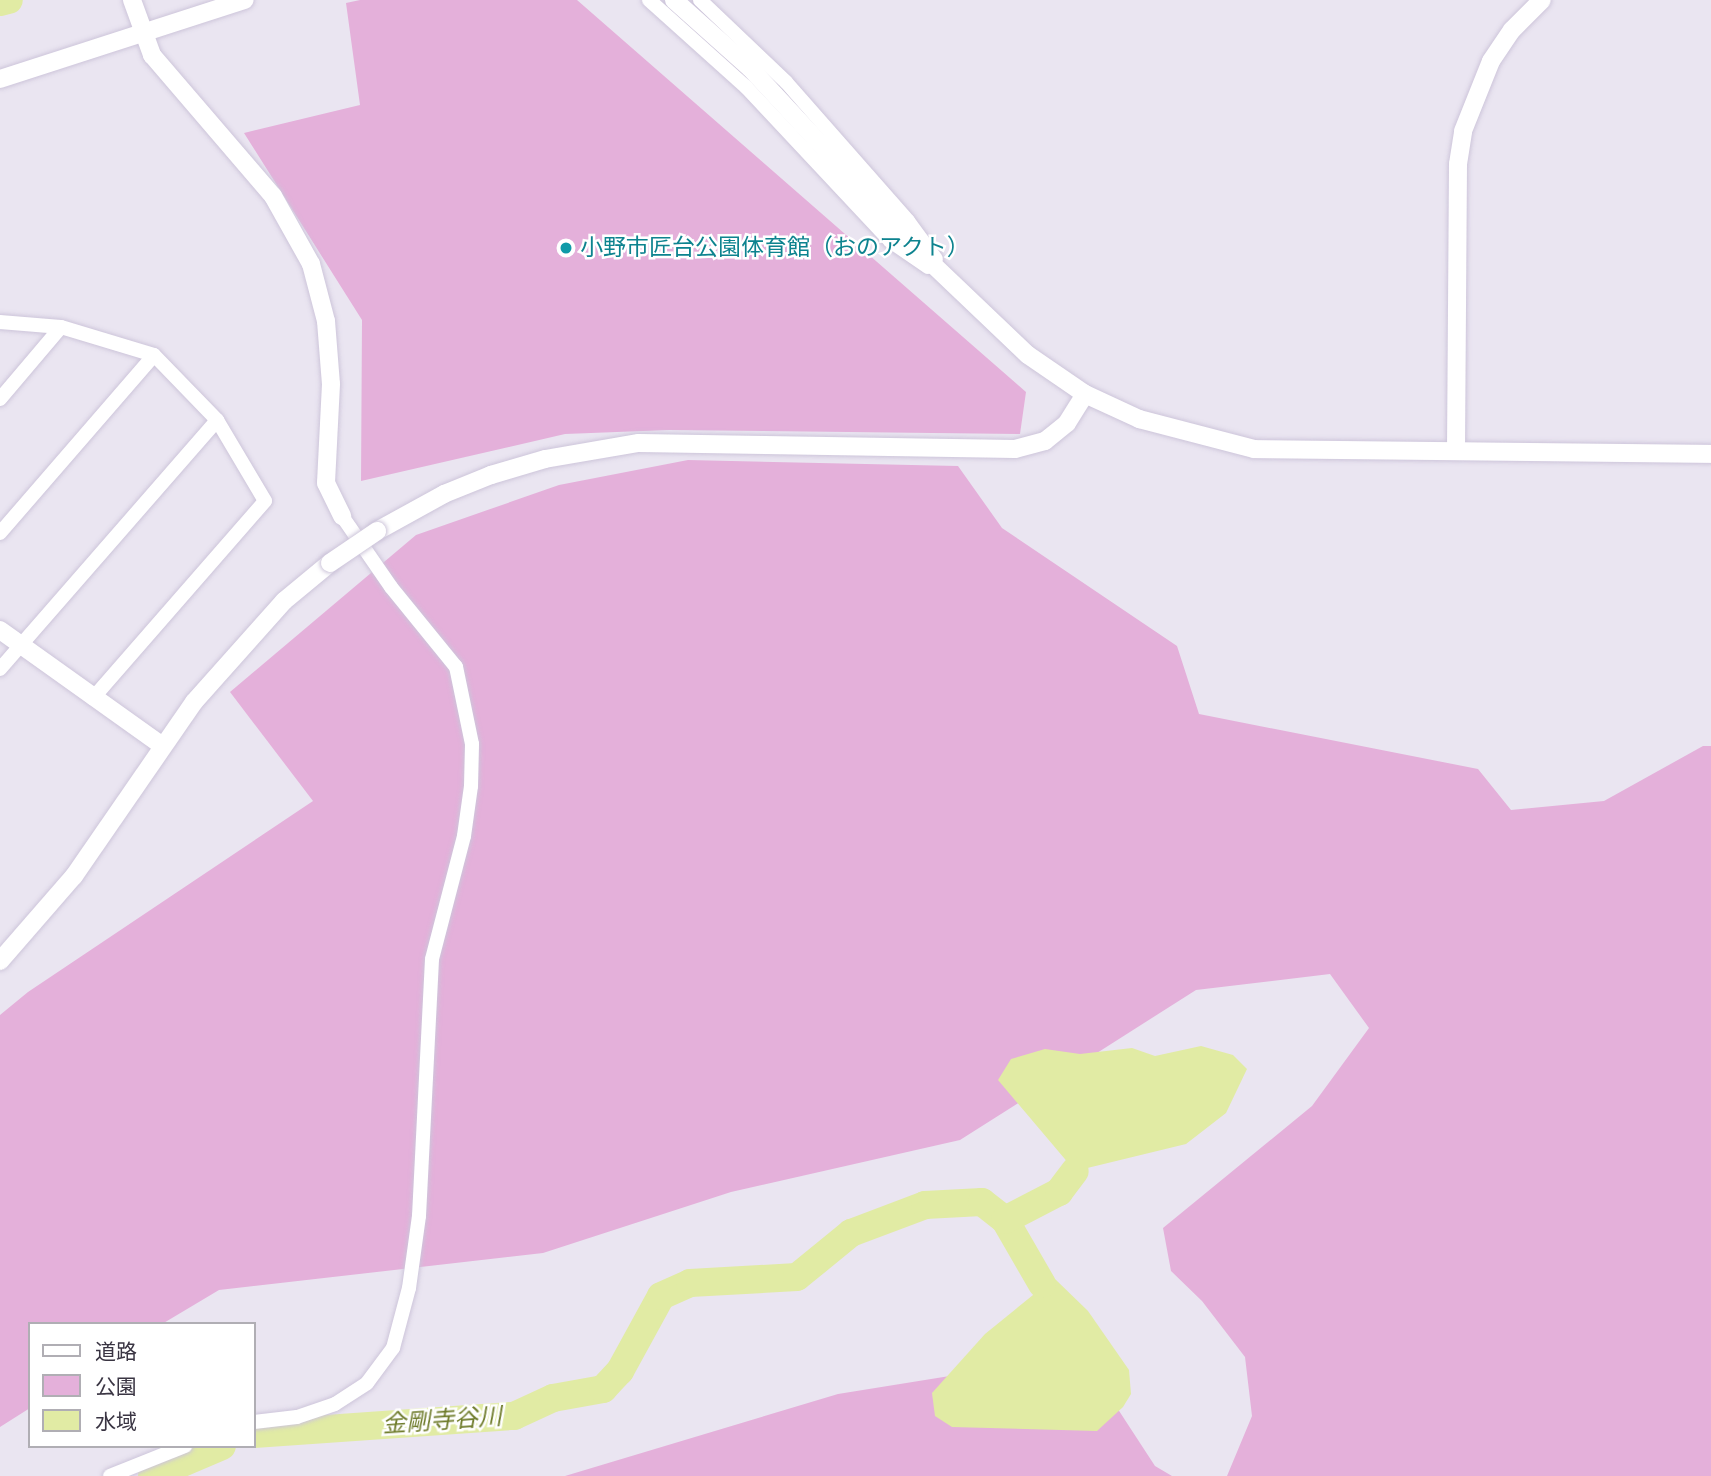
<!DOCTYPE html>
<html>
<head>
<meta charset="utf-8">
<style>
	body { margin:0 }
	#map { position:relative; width:1711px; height:1476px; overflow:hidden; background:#eae5f1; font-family:"Source Sans 3","Noto Sans JP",sans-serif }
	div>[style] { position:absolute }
	.green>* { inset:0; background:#e4b0da }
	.water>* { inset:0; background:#e1eba4 }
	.river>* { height:28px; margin:-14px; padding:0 14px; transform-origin:14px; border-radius:14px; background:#e1eba4 }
	.roads { filter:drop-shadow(0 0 2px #cdc5da) drop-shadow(0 0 2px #cdc5da) }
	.minor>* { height:14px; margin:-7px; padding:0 7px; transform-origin:7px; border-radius:7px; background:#fff }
	.tertiary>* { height:18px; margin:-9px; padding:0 9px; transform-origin:9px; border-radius:9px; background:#fff }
	.bridges { filter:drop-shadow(0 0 2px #cdc5da) drop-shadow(0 0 2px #cdc5da) }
	.tertiary-bridge>* { height:18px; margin:-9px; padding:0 9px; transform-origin:9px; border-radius:9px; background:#fff }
	.dots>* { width:19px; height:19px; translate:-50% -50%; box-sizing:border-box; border:4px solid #fff; border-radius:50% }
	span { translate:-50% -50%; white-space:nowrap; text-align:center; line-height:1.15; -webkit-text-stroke:5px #fff; paint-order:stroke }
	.culture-label { font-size:23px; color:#0d838f }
	.left { translate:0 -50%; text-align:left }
	.water-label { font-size:24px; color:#6e7b2a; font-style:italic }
	.legend { position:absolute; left:28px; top:1322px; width:228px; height:126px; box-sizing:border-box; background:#fff; border:2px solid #b0aeb4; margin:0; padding:9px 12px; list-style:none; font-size:21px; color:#3a3543 }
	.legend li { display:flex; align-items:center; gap:14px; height:35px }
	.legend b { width:35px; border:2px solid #b0aeb4 }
</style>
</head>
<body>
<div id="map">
	<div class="green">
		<i style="clip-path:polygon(360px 0,577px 0,1026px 392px,1020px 434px,669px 430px,565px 434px,361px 481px,362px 320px,244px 133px,360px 105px,346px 3px)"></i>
		<i style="clip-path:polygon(688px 460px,958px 466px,1002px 528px,1177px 646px,1199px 714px,1478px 769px,1511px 810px,1604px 801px,1703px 746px,1711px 746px,1711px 1476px,1227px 1476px,1252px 1416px,1245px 1357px,1202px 1301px,1171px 1271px,1163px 1228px,1312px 1106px,1369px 1028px,1330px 974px,1196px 990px,960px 1140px,731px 1192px,543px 1253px,219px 1290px,162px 1324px,30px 1324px,30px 1408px,0 1427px,0 1015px,28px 992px,313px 801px,230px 692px,416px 535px,559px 485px)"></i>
		<i style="clip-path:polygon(1036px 1362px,1110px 1397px,1155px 1466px,1172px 1476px,565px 1476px,838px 1394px)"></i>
	</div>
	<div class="water">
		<i style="clip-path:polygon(1201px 1046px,1233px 1055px,1247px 1069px,1226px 1113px,1186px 1144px,1075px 1171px,998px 1080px,1011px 1059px,1045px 1049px,1080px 1054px,1132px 1048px,1155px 1056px)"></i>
		<i style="clip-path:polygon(1054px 1278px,1088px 1311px,1129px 1370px,1131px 1394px,1123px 1407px,1097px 1431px,952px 1427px,935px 1416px,932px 1393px,985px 1334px)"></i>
	</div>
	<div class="river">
		<i style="left:0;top:2px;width:9px;rotate:-13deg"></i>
		<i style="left:1005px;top:1220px;width:74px;rotate:60deg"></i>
		<i style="left:254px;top:1434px;width:261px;rotate:-4deg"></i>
		<i style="left:514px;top:1416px;width:43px;rotate:-24.8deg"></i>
		<i style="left:553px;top:1398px;width:51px;rotate:-10.2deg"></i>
		<i style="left:603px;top:1389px;width:25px;rotate:-47deg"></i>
		<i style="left:620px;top:1371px;width:85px;rotate:-61.3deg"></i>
		<i style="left:661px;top:1296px;width:32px;rotate:-24deg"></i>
		<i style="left:690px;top:1283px;width:107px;rotate:-3.2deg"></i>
		<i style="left:797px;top:1277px;width:70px;rotate:-39.2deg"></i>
		<i style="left:851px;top:1233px;width:79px;rotate:-20.7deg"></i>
		<i style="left:925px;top:1205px;width:57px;rotate:-3deg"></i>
		<i style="left:982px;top:1202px;width:29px;rotate:38deg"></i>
		<i style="left:1005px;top:1220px;width:61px;rotate:-27.4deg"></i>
		<i style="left:1059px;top:1192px;width:26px;rotate:-53deg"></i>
		<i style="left:152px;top:1476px;width:76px;rotate:-23.2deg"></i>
	</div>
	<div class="roads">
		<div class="minor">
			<i style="left:649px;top:0;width:130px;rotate:41.9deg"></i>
			<i style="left:746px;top:87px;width:211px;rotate:46.9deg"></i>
			<i style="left:890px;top:241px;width:46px;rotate:34.4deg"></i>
			<i style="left:700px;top:0;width:119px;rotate:43.6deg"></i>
			<i style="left:786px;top:82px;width:185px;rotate:48.7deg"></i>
			<i style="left:908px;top:221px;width:47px;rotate:53.6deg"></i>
			<i style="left:0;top:322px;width:61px;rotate:4.7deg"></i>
			<i style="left:61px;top:327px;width:97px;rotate:16.8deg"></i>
			<i style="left:154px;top:355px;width:91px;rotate:45.9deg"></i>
			<i style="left:217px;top:420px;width:94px;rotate:59.3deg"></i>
			<i style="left:265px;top:501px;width:262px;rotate:131.1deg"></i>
			<i style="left:0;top:399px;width:94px;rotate:-49.7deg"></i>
			<i style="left:0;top:533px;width:235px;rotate:-49.1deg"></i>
			<i style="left:0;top:669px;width:330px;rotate:-48.9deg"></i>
			<i style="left:254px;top:1422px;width:43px;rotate:-6.6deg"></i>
			<i style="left:297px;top:1417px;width:40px;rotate:-18.9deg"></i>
			<i style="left:335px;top:1404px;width:38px;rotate:-33deg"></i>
			<i style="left:367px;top:1383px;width:44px;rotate:-53.4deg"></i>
			<i style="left:393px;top:1348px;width:62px;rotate:-75.1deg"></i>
			<i style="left:409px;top:1288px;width:73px;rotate:-82.1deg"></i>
			<i style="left:419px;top:1216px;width:257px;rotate:-87.1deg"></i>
			<i style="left:432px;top:959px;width:127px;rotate:-75.4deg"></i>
			<i style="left:464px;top:836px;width:50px;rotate:-82deg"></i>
			<i style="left:471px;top:786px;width:42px;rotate:-88.6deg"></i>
			<i style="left:472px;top:744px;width:79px;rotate:-101.7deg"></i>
			<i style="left:456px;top:667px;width:103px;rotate:-129.1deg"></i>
			<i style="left:391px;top:587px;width:86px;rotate:-124.6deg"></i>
			<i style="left:110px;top:1476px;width:81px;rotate:-21.8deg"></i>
		</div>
		<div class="tertiary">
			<i style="left:132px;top:0;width:59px;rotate:70deg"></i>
			<i style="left:152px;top:55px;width:186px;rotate:49.4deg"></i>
			<i style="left:273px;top:196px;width:78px;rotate:60.8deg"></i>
			<i style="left:311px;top:264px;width:59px;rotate:75.3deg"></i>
			<i style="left:326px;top:321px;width:63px;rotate:85.5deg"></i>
			<i style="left:331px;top:384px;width:99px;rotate:92.9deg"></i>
			<i style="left:326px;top:483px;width:37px;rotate:64deg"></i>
			<i style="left:674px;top:0;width:102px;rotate:41.8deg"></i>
			<i style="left:750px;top:68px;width:258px;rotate:47.2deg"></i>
			<i style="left:925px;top:257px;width:142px;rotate:43.6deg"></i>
			<i style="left:1028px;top:355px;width:69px;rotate:34.4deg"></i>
			<i style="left:1085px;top:394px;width:60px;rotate:24.8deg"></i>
			<i style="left:1139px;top:419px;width:119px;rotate:14.6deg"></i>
			<i style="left:1254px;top:449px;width:457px;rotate:0.6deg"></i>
			<i style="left:0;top:79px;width:257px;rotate:-17.9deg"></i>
			<i style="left:1456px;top:450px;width:286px;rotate:-89.6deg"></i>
			<i style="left:1458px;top:164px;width:33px;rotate:-81deg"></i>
			<i style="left:1463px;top:131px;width:75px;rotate:-68.2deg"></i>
			<i style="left:1491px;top:61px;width:37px;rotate:-56deg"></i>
			<i style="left:1512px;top:30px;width:42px;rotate:-45deg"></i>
			<i style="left:377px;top:531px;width:77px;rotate:-28.9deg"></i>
			<i style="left:444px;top:494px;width:51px;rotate:-22deg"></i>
			<i style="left:491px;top:475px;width:56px;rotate:-16.5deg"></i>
			<i style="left:545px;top:459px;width:95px;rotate:-9.7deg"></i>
			<i style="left:639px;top:443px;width:376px;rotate:0.9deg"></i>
			<i style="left:1015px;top:449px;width:31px;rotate:-15deg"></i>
			<i style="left:1045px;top:441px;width:28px;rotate:-39deg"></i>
			<i style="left:1067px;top:423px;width:34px;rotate:-58deg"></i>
			<i style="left:0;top:630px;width:198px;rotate:35.5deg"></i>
			<i style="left:0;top:961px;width:113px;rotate:-49deg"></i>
			<i style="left:74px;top:876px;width:211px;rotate:-55.4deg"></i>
			<i style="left:194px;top:702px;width:135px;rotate:-48.3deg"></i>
			<i style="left:284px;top:601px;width:60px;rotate:-39.6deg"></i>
		</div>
	</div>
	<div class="bridges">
		<div class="tertiary-bridge">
			<i style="left:330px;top:563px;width:57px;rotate:-34.2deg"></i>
		</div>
	</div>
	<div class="dots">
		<i style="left:566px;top:248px;background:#0f9aa8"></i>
	</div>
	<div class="culture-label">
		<span class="left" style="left:580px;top:248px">小野市匠台公園体育館（おのアクト）</span>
	</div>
	<div class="water-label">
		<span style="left:442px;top:1421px;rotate:-4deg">金剛寺谷川</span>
	</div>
	<ul class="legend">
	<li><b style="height:9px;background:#fff"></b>道路</li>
	<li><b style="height:19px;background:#e4b0da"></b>公園</li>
	<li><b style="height:19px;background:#e1eba4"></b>水域</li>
	</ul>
</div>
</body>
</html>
